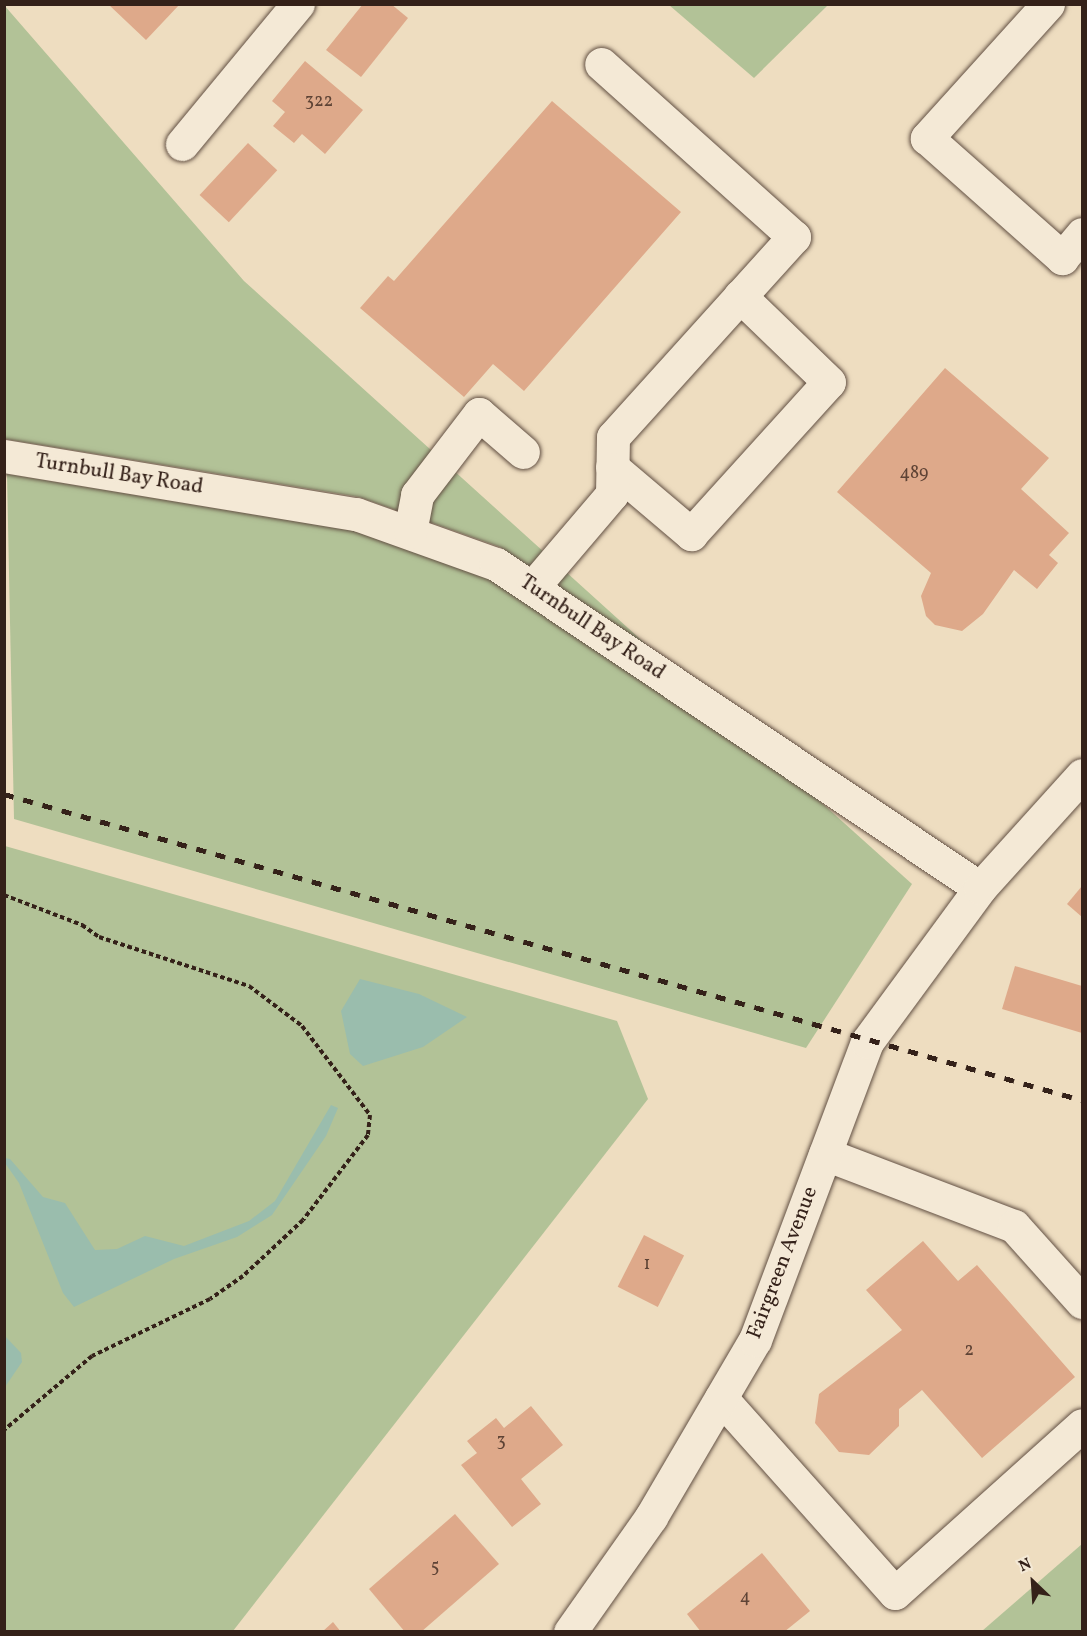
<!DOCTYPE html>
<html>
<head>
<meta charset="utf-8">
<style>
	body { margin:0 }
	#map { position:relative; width:1087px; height:1636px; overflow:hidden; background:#eeddc0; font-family:Vollkorn,serif }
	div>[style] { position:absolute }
	.green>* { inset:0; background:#b2c297 }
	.water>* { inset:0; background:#9abdad }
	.building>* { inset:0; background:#dea98a; transform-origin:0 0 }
	.path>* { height:4px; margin-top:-2px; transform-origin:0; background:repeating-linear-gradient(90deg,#342119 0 4.5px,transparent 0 7.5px) }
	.roads { filter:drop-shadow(0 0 2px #625043) drop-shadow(0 0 2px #625043) }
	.minor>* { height:33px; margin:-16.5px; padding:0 16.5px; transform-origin:16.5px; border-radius:16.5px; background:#f4e9d6 }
	.rail>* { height:4.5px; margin-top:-2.25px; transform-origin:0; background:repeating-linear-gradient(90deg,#342119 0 10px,transparent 0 20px) }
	span { translate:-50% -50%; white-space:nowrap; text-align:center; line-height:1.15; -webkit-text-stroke:4.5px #f4e9d6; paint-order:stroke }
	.number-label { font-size:18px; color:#5e4335 }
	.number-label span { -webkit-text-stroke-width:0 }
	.street-label { font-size:21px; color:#342119 }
	.frame { position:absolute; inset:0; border:6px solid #342119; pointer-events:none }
	.north { position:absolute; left:1003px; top:1552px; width:60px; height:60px; -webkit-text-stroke:4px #f4e9d6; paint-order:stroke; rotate:335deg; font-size:16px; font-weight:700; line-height:24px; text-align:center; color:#342119 }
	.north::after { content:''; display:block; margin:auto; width:21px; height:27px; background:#342119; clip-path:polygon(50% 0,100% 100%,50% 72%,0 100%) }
</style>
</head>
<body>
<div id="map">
	<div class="green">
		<i style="clip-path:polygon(4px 5px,244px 281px,649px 647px,500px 547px,359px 497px,5px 439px)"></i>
		<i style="clip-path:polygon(669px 5px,828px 5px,754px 78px)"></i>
		<i style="clip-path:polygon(7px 474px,354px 531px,491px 579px,814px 796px,912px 884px,806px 1048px,14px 819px)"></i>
		<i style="clip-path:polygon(5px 846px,617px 1021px,648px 1099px,233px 1631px,5px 1631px)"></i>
		<i style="clip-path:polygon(1082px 1544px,1082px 1631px,982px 1631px)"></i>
	</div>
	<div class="water">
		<i style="clip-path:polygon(360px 979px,419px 994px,467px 1017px,423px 1047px,363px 1066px,350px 1054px,341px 1011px)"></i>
		<i style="clip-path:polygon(331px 1105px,338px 1108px,326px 1136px,272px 1215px,237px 1237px,174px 1259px,74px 1307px,63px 1293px,19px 1183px,5px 1163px,5px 1158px,10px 1159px,43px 1197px,65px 1203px,95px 1250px,117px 1249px,145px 1236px,184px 1246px,249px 1221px,275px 1201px)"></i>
		<i style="clip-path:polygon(5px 1336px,21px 1353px,22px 1362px,5px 1387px)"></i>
	</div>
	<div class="building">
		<i style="clip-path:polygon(108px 4px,180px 4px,146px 40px)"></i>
		<i style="clip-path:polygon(363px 4px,391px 4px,408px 18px,361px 77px,326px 50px)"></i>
		<i style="clip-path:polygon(305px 61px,363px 110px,325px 154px,302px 134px,294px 143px,273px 126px,285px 112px,272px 101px)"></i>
		<i style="clip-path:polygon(552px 101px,681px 212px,524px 391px,493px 364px,464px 397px,360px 308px,388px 276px,394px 281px)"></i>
		<i style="left:248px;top:143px;width:40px;height:71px;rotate:43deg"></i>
		<i style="clip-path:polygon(945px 368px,1049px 458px,1021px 489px,1069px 533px,1049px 555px,1058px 563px,1037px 589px,1014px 570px,983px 614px,962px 631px,935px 625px,926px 616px,921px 596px,931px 573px,837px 492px)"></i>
		<i style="clip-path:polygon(1082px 886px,1082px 917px,1067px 904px)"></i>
		<i style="clip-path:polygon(1015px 966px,1082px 986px,1082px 1033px,1002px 1009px)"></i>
		<i style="left:644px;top:1235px;width:45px;height:58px;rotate:27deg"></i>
		<i style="clip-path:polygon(923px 1241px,958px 1281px,977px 1265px,1075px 1377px,982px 1458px,922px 1390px,899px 1409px,899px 1426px,869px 1455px,839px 1452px,815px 1423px,819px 1394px,902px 1330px,866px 1290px)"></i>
		<i style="clip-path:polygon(531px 1406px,563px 1445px,521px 1479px,541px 1504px,512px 1527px,461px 1465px,477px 1453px,467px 1441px,496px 1418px,504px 1428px)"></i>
		<i style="clip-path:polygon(455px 1514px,499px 1564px,421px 1632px,405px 1632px,369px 1589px)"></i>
		<i style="clip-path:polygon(762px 1553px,810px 1611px,784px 1632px,701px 1632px,687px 1614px)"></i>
		<i style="clip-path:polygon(333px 1622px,341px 1632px,322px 1632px)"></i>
	</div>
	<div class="path">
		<i style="left:4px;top:895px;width:84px;rotate:21deg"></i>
		<i style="left:82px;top:925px;width:21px;rotate:35deg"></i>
		<i style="left:99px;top:937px;width:158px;rotate:18.1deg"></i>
		<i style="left:249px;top:986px;width:66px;rotate:37deg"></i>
		<i style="left:302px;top:1026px;width:112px;rotate:52.6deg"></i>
		<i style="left:370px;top:1115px;width:20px;rotate:96deg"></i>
		<i style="left:368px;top:1135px;width:107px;rotate:127.4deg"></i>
		<i style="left:303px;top:1220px;width:82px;rotate:137deg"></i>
		<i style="left:243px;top:1276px;width:40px;rotate:145.1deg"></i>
		<i style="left:210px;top:1299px;width:131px;rotate:154.2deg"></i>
		<i style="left:92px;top:1356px;width:115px;rotate:139.9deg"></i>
	</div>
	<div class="roads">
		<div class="minor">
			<i style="left:1048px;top:4px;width:181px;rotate:132.1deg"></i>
			<i style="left:927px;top:138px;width:181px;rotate:41.6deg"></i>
			<i style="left:1062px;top:258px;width:31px;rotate:-50deg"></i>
			<i style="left:182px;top:144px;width:182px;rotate:-50.4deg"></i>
			<i style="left:4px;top:456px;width:357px;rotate:9.4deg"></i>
			<i style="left:356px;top:514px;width:149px;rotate:19.7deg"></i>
			<i style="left:496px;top:564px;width:582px;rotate:33.8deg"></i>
			<i style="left:612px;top:467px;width:104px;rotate:40.3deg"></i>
			<i style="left:691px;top:534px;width:205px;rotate:-47.8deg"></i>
			<i style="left:829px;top:382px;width:124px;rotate:-136deg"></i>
			<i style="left:410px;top:532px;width:38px;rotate:-79deg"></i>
			<i style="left:417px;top:495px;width:102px;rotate:-52.6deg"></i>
			<i style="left:479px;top:414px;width:58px;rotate:40.8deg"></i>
			<i style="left:532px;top:588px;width:123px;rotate:-49.6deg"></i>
			<i style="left:612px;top:494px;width:57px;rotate:-89deg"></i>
			<i style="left:613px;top:437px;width:270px;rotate:-47.9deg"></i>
			<i style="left:794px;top:237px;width:259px;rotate:-138.1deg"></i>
			<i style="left:825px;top:1154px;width:202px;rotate:20.9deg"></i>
			<i style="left:1014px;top:1226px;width:102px;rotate:48.2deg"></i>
			<i style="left:721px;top:1398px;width:261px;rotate:48.3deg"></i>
			<i style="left:895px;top:1593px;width:251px;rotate:-41.9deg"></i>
			<i style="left:570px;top:1632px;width:141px;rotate:-54.8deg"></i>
			<i style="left:651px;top:1517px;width:205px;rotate:-59.6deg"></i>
			<i style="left:755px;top:1340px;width:318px;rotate:-69.4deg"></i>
			<i style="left:867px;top:1042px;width:191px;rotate:-53.7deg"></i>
			<i style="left:980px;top:888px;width:152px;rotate:-47.9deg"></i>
		</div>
	</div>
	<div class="rail">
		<i style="left:4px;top:794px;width:1121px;rotate:15.85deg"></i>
	</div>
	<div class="number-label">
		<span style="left:319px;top:102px">322</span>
		<span style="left:914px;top:474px">489</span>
		<span style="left:647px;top:1265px">1</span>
		<span style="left:969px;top:1351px">2</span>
		<span style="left:501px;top:1442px">3</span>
		<span style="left:435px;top:1568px">5</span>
		<span style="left:745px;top:1598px">4</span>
	</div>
	<div class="street-label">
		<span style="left:119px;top:475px;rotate:9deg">Turnbull Bay Road</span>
		<span style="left:592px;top:628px;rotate:34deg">Turnbull Bay Road</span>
		<span style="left:783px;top:1263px;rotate:-69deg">Fairgreen Avenue</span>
	</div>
	<div class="frame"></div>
	<div class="north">N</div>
</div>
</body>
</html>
